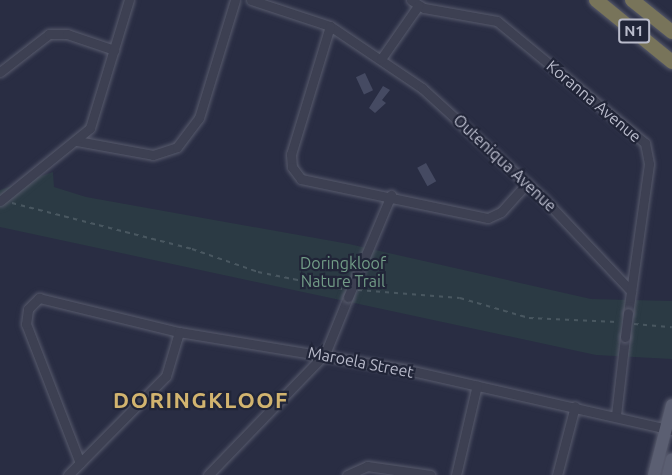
<!DOCTYPE html>
<html>
<head>
<meta charset="utf-8">
<style>
	body { margin:0 }
	#map { position:relative; width:672px; height:475px; overflow:hidden; background:#292d43; font-family:Ubuntu,sans-serif }
	div>[style] { position:absolute }
	.green>* { inset:0; background:#2b3a44 }
	.building>* { inset:0; background:#454a62; transform-origin:0 0 }
	.path>* { height:1.5px; margin-top:-0.75px; transform-origin:0; background:repeating-linear-gradient(90deg,#495760 0 4.5px,transparent 0 9px) }
	.roads { filter:drop-shadow(0 0 2px #585b6d) drop-shadow(0 0 2px #585b6d) }
	.minor>* { height:9px; margin:-4.5px; padding:0 4.5px; transform-origin:4.5px; border-radius:4.5px; background:#3d4052 }
	.major>* { height:12px; margin:-6px; padding:0 6px; transform-origin:6px; border-radius:6px; background:#5b5f72 }
	.highway>* { height:14px; margin:-7px; padding:0 7px; transform-origin:7px; border-radius:7px; background:#78745a }
	.bridges { filter:drop-shadow(0 0 2px #585b6d) drop-shadow(0 0 2px #585b6d) }
	.minor-bridge>* { height:9px; margin:-4.5px; padding:0 4.5px; transform-origin:4.5px; border-radius:4.5px; background:#3d4052 }
	span { translate:-50% -50%; white-space:nowrap; text-align:center; line-height:1.15; -webkit-text-stroke:4.5px #212538; paint-order:stroke }
	.shield-label span { padding:2px 4px; background:#212538; border:2px solid; border-radius:4px; -webkit-text-stroke-width:0 }
	.shield-label { font-size:15px; color:#babccc; font-weight:700 }
	.street-label { font-size:16px; color:#babccc }
	.park-label { font-size:16px; color:#729c87 }
	.district-label { font-size:22px; color:#d2b46f; font-weight:700; letter-spacing:1.5px }
</style>
</head>
<body>
<div id="map">
	<div class="green">
		<i style="clip-path:polygon(53px 172px,54px 187px,86px 197px,349px 244px,591px 299px,672px 301px,672px 359px,596px 355px,0 227px,0 190px)"></i>
	</div>
	<div class="building">
		<i style="left:365px;top:73px;width:19px;height:10px;rotate:65deg"></i>
		<i style="clip-path:polygon(383px 86px,390px 90px,382px 100px,386px 103px,375px 113px,369px 108px)"></i>
		<i style="left:426px;top:163px;width:21px;height:10px;rotate:61deg"></i>
	</div>
	<div class="path">
		<i style="left:12px;top:203px;width:186px;rotate:14.3deg"></i>
		<i style="left:192px;top:249px;width:70px;rotate:19.2deg"></i>
		<i style="left:258px;top:272px;width:86px;rotate:11.4deg"></i>
		<i style="left:358px;top:290px;width:102px;rotate:4.5deg"></i>
		<i style="left:460px;top:298px;width:72px;rotate:16.2deg"></i>
		<i style="left:529px;top:318px;width:88px;rotate:2.6deg"></i>
		<i style="left:634px;top:324px;width:38px;rotate:5deg"></i>
	</div>
	<div class="roads">
		<div class="minor">
			<i style="left:251px;top:0;width:83px;rotate:18.2deg"></i>
			<i style="left:330px;top:26px;width:111px;rotate:34deg"></i>
			<i style="left:422px;top:88px;width:165px;rotate:42.3deg"></i>
			<i style="left:544px;top:199px;width:127px;rotate:46.6deg"></i>
			<i style="left:411px;top:0;width:15px;rotate:32deg"></i>
			<i style="left:424px;top:8px;width:74px;rotate:10.1deg"></i>
			<i style="left:497px;top:21px;width:192px;rotate:39.5deg"></i>
			<i style="left:645px;top:143px;width:21px;rotate:79deg"></i>
			<i style="left:649px;top:164px;width:150px;rotate:98deg"></i>
			<i style="left:330px;top:26px;width:134px;rotate:106.9deg"></i>
			<i style="left:291px;top:154px;width:13px;rotate:86deg"></i>
			<i style="left:292px;top:167px;width:15px;rotate:53deg"></i>
			<i style="left:301px;top:179px;width:191px;rotate:11.8deg"></i>
			<i style="left:488px;top:218px;width:14px;rotate:-25deg"></i>
			<i style="left:501px;top:212px;width:39px;rotate:-48deg"></i>
			<i style="left:381px;top:59px;width:65px;rotate:-55.1deg"></i>
			<i style="left:0;top:72px;width:62px;rotate:-37.8deg"></i>
			<i style="left:49px;top:34px;width:18px"></i>
			<i style="left:67px;top:34px;width:50px;rotate:18.8deg"></i>
			<i style="left:77px;top:141px;width:77px;rotate:10.4deg"></i>
			<i style="left:153px;top:155px;width:25px;rotate:-18deg"></i>
			<i style="left:177px;top:147px;width:36px;rotate:-53deg"></i>
			<i style="left:199px;top:118px;width:123px;rotate:-73deg"></i>
			<i style="left:0;top:201px;width:116px;rotate:-39deg"></i>
			<i style="left:90px;top:128px;width:134px;rotate:-73.1deg"></i>
			<i style="left:357px;top:276px;width:88px;rotate:-67.2deg"></i>
			<i style="left:616px;top:415px;width:79px;rotate:-83.4deg"></i>
			<i style="left:80px;top:463px;width:149px;rotate:-111.2deg"></i>
			<i style="left:26px;top:324px;width:15px;rotate:-82deg"></i>
			<i style="left:28px;top:309px;width:16px;rotate:-45deg"></i>
			<i style="left:39px;top:298px;width:144px;rotate:13.7deg"></i>
			<i style="left:179px;top:332px;width:232px;rotate:9.4deg"></i>
			<i style="left:408px;top:370px;width:271px;rotate:12.8deg"></i>
			<i style="left:68px;top:475px;width:139px;rotate:-45.3deg"></i>
			<i style="left:166px;top:376px;width:46px;rotate:-73.5deg"></i>
			<i style="left:208px;top:475px;width:168px;rotate:-46deg"></i>
			<i style="left:325px;top:354px;width:61px;rotate:-68deg"></i>
			<i style="left:347px;top:475px;width:22px;rotate:-24deg"></i>
			<i style="left:367px;top:466px;width:64px;rotate:8.1deg"></i>
			<i style="left:456px;top:475px;width:92px;rotate:-76.9deg"></i>
			<i style="left:557px;top:475px;width:71px;rotate:-75.4deg"></i>
		</div>
		<div class="major">
			<i style="left:654px;top:475px;width:72px;rotate:-75.6deg"></i>
			<i style="left:668px;top:475px;width:16px;rotate:-76deg"></i>
		</div>
		<div class="highway">
			<i style="left:596px;top:0;width:98px;rotate:39.2deg"></i>
			<i style="left:632px;top:0;width:51px;rotate:38.7deg"></i>
		</div>
	</div>
	<div class="bridges">
		<div class="minor-bridge">
			<i style="left:348px;top:297px;width:23px;rotate:-67deg"></i>
			<i style="left:625px;top:337px;width:24px;rotate:-83deg"></i>
		</div>
	</div>
	<div class="shield-label">
		<span style="left:634px;top:31px">N1</span>
	</div>
	<div class="street-label">
		<span style="left:594px;top:101px;rotate:40deg">Koranna Avenue</span>
		<span style="left:505px;top:163px;rotate:43deg">Outeniqua Avenue</span>
		<span style="left:361px;top:362px;rotate:11deg">Maroela Street</span>
	</div>
	<div class="park-label">
		<span style="left:343px;top:272px">Doringkloof<br>Nature Trail</span>
	</div>
	<div class="district-label">
		<span style="left:201px;top:400px">DORINGKLOOF</span>
	</div>
</div>
</body>
</html>
